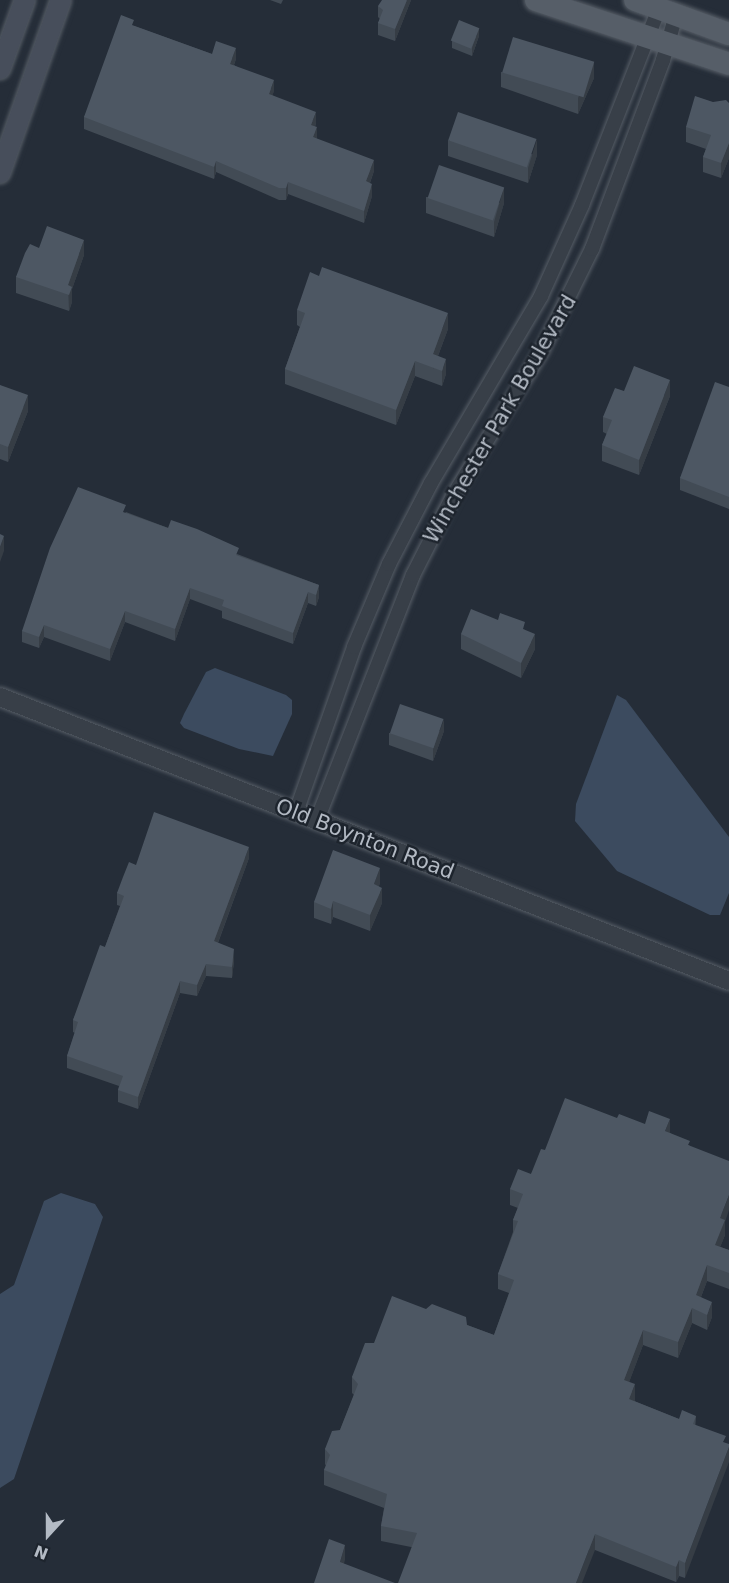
<!DOCTYPE html>
<html>
<head>
<meta charset="utf-8">
<style>
	body { margin:0 }
	#map { position:relative; width:729px; height:1583px; overflow:hidden; background:#252d38; font-family:"DejaVu Sans",sans-serif }
	div>[style] { position:absolute }
	.water>* { inset:0; background:#3c4b5f }
	.roads { filter:drop-shadow(0 0 2px #565d66) drop-shadow(0 0 2px #565d66) }
	.minor>* { height:14px; margin:-7px; padding:0 7px; transform-origin:7px; border-radius:7px; background:#383f48 }
	.tertiary>* { height:18px; margin:-9px; padding:0 9px; transform-origin:9px; border-radius:9px; background:#383f48 }
	.secondary>* { height:20px; margin:-10px; padding:0 10px; transform-origin:10px; border-radius:10px; background:#474e5b }
	.primary>* { height:22px; margin:-11px; padding:0 11px; transform-origin:11px; border-radius:11px; background:#565e68 }
	.wall>* { inset:0; background:#424b55 }
	.shaded-wall>* { inset:0; background:#363d45 }
	.building>* { inset:0; background:#4d5763; transform-origin:0 0 }
	span { translate:-50% -50%; white-space:nowrap; text-align:center; line-height:1.15; -webkit-text-stroke:5px #1d242d; paint-order:stroke }
	.street-label { font-size:21px; color:#b3bac4 }
	.north { position:absolute; left:18px; top:1505px; width:60px; height:60px; -webkit-text-stroke:4px #1d242d; paint-order:stroke; rotate:201deg; font-size:16px; font-weight:700; line-height:24px; text-align:center; color:#b3bac4 }
	.north::after { content:''; display:block; margin:auto; width:21px; height:27px; background:#b3bac4; clip-path:polygon(50% 0,100% 100%,50% 72%,0 100%) }
</style>
</head>
<body>
<div id="map">
	<div class="water">
		<i style="clip-path:polygon(215px 668px,286px 695px,292px 700px,292px 714px,273px 756px,239px 749px,184px 728px,180px 723px,184px 714px,206px 672px)"></i>
		<i style="clip-path:polygon(617px 695px,626px 700px,729px 837px,729px 893px,720px 915px,710px 915px,617px 871px,575px 821px,576px 804px)"></i>
		<i style="clip-path:polygon(61px 1193px,95px 1204px,103px 1217px,14px 1479px,0 1488px,0 1294px,14px 1285px,44px 1201px)"></i>
	</div>
	<div class="roads">
		<div class="minor">
			<i style="left:296px;top:812px;width:175px;rotate:-70.6deg"></i>
			<i style="left:354px;top:647px;width:90px;rotate:-67.1deg"></i>
			<i style="left:389px;top:564px;width:91px;rotate:-62.6deg"></i>
			<i style="left:431px;top:483px;width:217px;rotate:-59.5deg"></i>
			<i style="left:541px;top:296px;width:100px;rotate:-65.7deg"></i>
			<i style="left:582px;top:205px;width:211px;rotate:-68.6deg"></i>
			<i style="left:317px;top:820px;width:263px;rotate:-68.6deg"></i>
			<i style="left:413px;top:575px;width:89px;rotate:-63.1deg"></i>
			<i style="left:453px;top:496px;width:171px;rotate:-58.6deg"></i>
			<i style="left:542px;top:350px;width:113px;rotate:-63.7deg"></i>
			<i style="left:592px;top:249px;width:202px;rotate:-69.4deg"></i>
			<i style="left:663px;top:60px;width:47px;rotate:-73.9deg"></i>
		</div>
		<div class="tertiary">
			<i style="left:0;top:697px;width:782px;rotate:21.28deg"></i>
		</div>
		<div class="secondary">
			<i style="left:0;top:69px;width:73px;rotate:-70.1deg"></i>
			<i style="left:0;top:173px;width:183px;rotate:-70.6deg"></i>
		</div>
		<div class="primary">
			<i style="left:536px;top:0;width:203px;rotate:18.3deg"></i>
			<i style="left:635px;top:0;width:100px;rotate:19.9deg"></i>
		</div>
	</div>
	<div class="wall">
		<i style="clip-path:polygon(270px 0,283px 0,281px 4px)"></i>
		<i style="clip-path:polygon(411px 0,395px 41px,378px 35px,378px 23px,380px 19px,378px 17px,378px 6px)"></i>
		<i style="clip-path:polygon(134px 26px,212px 54px,236px 59px,234px 65px,274px 91px,272px 95px,316px 123px,315px 127px,317px 139px,374px 171px,370px 183px,372px 196px,364px 223px,288px 194px,286px 200px,279px 200px,216px 172px,214px 179px,84px 129px,84px 117px)"></i>
		<i style="clip-path:polygon(479px 36px,472px 56px,452px 48px,452px 41px)"></i>
		<i style="clip-path:polygon(501px 72px,594px 78px,578px 114px,501px 87px)"></i>
		<i style="clip-path:polygon(713px 102px,729px 103px,729px 158px,721px 178px,703px 172px,703px 157px,706px 149px,686px 142px,686px 127px)"></i>
		<i style="clip-path:polygon(448px 140px,537px 155px,528px 183px,448px 156px)"></i>
		<i style="clip-path:polygon(426px 197px,504px 203px,494px 237px,426px 213px)"></i>
		<i style="clip-path:polygon(39px 248px,84px 255px,72px 289px,72px 302px,69px 311px,16px 293px,16px 277px)"></i>
		<i style="clip-path:polygon(297px 310px,448px 329px,438px 356px,446px 374px,442px 386px,415px 376px,396px 425px,285px 384px,285px 369px,300px 327px,297px 325px)"></i>
		<i style="clip-path:polygon(0 385px,28px 411px,8px 462px,0 459px)"></i>
		<i style="clip-path:polygon(729px 387px,729px 509px,680px 490px,680px 478px)"></i>
		<i style="clip-path:polygon(624px 391px,670px 396px,639px 475px,602px 461px,602px 445px,607px 434px,603px 432px,603px 417px)"></i>
		<i style="clip-path:polygon(126px 512px,319px 585px,319px 597px,316px 606px,308px 603px,293px 644px,222px 618px,222px 611px,190px 599px,175px 641px,125px 622px,110px 661px,44px 637px,39px 648px,22px 642px,22px 631px)"></i>
		<i style="clip-path:polygon(498px 620px,525px 630px,535px 649px,521px 678px,461px 649px,461px 634px)"></i>
		<i style="clip-path:polygon(444px 731px,433px 761px,389px 745px,389px 733px)"></i>
		<i style="clip-path:polygon(249px 858px,218px 943px,234px 961px,232px 978px,206px 976px,197px 996px,180px 993px,138px 1109px,118px 1102px,118px 1090px,119px 1086px,67px 1068px,67px 1056px,75px 1033px,73px 1032px,73px 1020px,105px 947px,120px 906px,117px 905px,117px 893px,136px 865px)"></i>
		<i style="clip-path:polygon(380px 883px,379px 886px,382px 903px,370px 931px,333px 917px,331px 924px,314px 918px,314px 902px)"></i>
		<i style="clip-path:polygon(617px 1118px,670px 1133px,690px 1146px,725px 1222px,725px 1235px,720px 1247px,729px 1250px,729px 1289px,707px 1281px,701px 1297px,712px 1317px,707px 1330px,692px 1323px,678px 1358px,643px 1345px,629px 1382px,635px 1400px,634px 1401px,679px 1419px,696px 1416px,685px 1578px,679px 1576px,676px 1582px,595px 1550px,411px 1547px,381px 1541px,381px 1526px,384px 1508px,324px 1485px,324px 1470px,326px 1466px,325px 1464px,325px 1449px,340px 1430px,354px 1395px,352px 1393px,352px 1377px,374px 1343px,467px 1325px,494px 1335px,509px 1293px,498px 1289px,498px 1274px,513px 1232px,513px 1220px,518px 1208px,510px 1205px,510px 1189px,531px 1174px,545px 1150px)"></i>
	</div>
	<div class="shaded-wall">
		<i style="clip-path:polygon(407px 0,411px 0,395px 41px,395px 29px)"></i>
		<i style="clip-path:polygon(479px 28px,479px 36px,472px 56px,472px 48px)"></i>
		<i style="clip-path:polygon(236px 48px,236px 59px,230px 75px,230px 64px)"></i>
		<i style="clip-path:polygon(594px 62px,594px 78px,578px 114px,578px 98px)"></i>
		<i style="clip-path:polygon(274px 80px,274px 91px,269px 106px,269px 94px)"></i>
		<i style="clip-path:polygon(316px 112px,316px 123px,311px 137px,311px 125px)"></i>
		<i style="clip-path:polygon(317px 127px,317px 139px,313px 137px)"></i>
		<i style="clip-path:polygon(537px 139px,537px 155px,528px 183px,528px 168px)"></i>
		<i style="clip-path:polygon(729px 143px,729px 158px,721px 178px,721px 163px)"></i>
		<i style="clip-path:polygon(374px 160px,374px 171px,366px 193px,366px 181px)"></i>
		<i style="clip-path:polygon(216px 161px,216px 172px,214px 179px,214px 167px)"></i>
		<i style="clip-path:polygon(288px 182px,288px 194px,286px 200px,286px 188px)"></i>
		<i style="clip-path:polygon(372px 184px,372px 196px,364px 223px,364px 211px)"></i>
		<i style="clip-path:polygon(504px 187px,504px 203px,494px 237px,494px 222px)"></i>
		<i style="clip-path:polygon(84px 240px,84px 255px,72px 289px,72px 302px,69px 311px,68px 285px)"></i>
		<i style="clip-path:polygon(448px 313px,448px 329px,433px 369px,433px 354px)"></i>
		<i style="clip-path:polygon(446px 359px,446px 374px,442px 386px,442px 371px)"></i>
		<i style="clip-path:polygon(415px 361px,415px 376px,396px 425px,396px 410px)"></i>
		<i style="clip-path:polygon(670px 380px,670px 396px,639px 475px,639px 460px)"></i>
		<i style="clip-path:polygon(28px 395px,28px 411px,8px 462px,8px 447px)"></i>
		<i style="clip-path:polygon(4px 536px,4px 551px,0 562px,0 547px)"></i>
		<i style="clip-path:polygon(319px 585px,319px 597px,316px 606px,316px 595px)"></i>
		<i style="clip-path:polygon(190px 588px,190px 599px,175px 641px,175px 629px)"></i>
		<i style="clip-path:polygon(308px 592px,308px 603px,293px 644px,293px 633px)"></i>
		<i style="clip-path:polygon(125px 611px,125px 622px,110px 661px,110px 649px)"></i>
		<i style="clip-path:polygon(44px 625px,44px 637px,39px 648px,39px 637px)"></i>
		<i style="clip-path:polygon(535px 634px,535px 649px,521px 678px,521px 663px)"></i>
		<i style="clip-path:polygon(444px 719px,444px 731px,433px 761px,433px 749px)"></i>
		<i style="clip-path:polygon(249px 847px,249px 858px,214px 953px,214px 941px)"></i>
		<i style="clip-path:polygon(380px 868px,380px 883px,374px 899px,374px 884px)"></i>
		<i style="clip-path:polygon(382px 888px,382px 903px,370px 931px,370px 915px)"></i>
		<i style="clip-path:polygon(333px 901px,333px 917px,331px 924px,331px 909px)"></i>
		<i style="clip-path:polygon(234px 949px,234px 961px,232px 978px,232px 967px)"></i>
		<i style="clip-path:polygon(206px 964px,206px 976px,197px 996px,197px 985px)"></i>
		<i style="clip-path:polygon(180px 981px,180px 993px,138px 1109px,138px 1097px)"></i>
		<i style="clip-path:polygon(670px 1119px,670px 1134px,665px 1131px)"></i>
		<i style="clip-path:polygon(729px 1195px,729px 1210px,725px 1222px,725px 1235px,715px 1260px,715px 1245px,720px 1218px)"></i>
		<i style="clip-path:polygon(707px 1265px,707px 1281px,696px 1310px,696px 1295px)"></i>
		<i style="clip-path:polygon(712px 1302px,712px 1317px,707px 1330px,707px 1315px)"></i>
		<i style="clip-path:polygon(692px 1308px,692px 1323px,678px 1358px,678px 1342px)"></i>
		<i style="clip-path:polygon(643px 1330px,643px 1345px,624px 1396px,624px 1380px)"></i>
		<i style="clip-path:polygon(635px 1384px,635px 1400px,629px 1415px,629px 1399px)"></i>
		<i style="clip-path:polygon(729px 1447px,729px 1462px,685px 1578px,685px 1563px)"></i>
		<i style="clip-path:polygon(595px 1534px,595px 1550px,582px 1583px,576px 1583px)"></i>
		<i style="clip-path:polygon(345px 1545px,345px 1560px,340px 1577px,340px 1562px)"></i>
		<i style="clip-path:polygon(679px 1560px,679px 1576px,676px 1582px,676px 1567px)"></i>
	</div>
	<div class="building">
		<i style="clip-path:polygon(382px 0,407px 0,395px 29px,378px 23px,383px 10px,378px 6px)"></i>
		<i style="clip-path:polygon(121px 15px,134px 20px,132px 25px,212px 54px,216px 41px,236px 48px,230px 64px,274px 80px,269px 94px,316px 112px,311px 125px,317px 127px,313px 137px,374px 160px,366px 181px,372px 184px,364px 211px,288px 182px,286px 188px,279px 188px,216px 161px,214px 167px,84px 117px)"></i>
		<i style="left:459px;top:20px;width:22px;height:22px;rotate:22deg"></i>
		<i style="left:513px;top:37px;width:85px;height:37px;rotate:17deg"></i>
		<i style="clip-path:polygon(695px 96px,713px 102px,726px 100px,729px 103px,729px 143px,721px 163px,703px 157px,711px 135px,686px 127px)"></i>
		<i style="left:458px;top:112px;width:83px;height:30px;rotate:19deg"></i>
		<i style="left:439px;top:165px;width:69px;height:35px;rotate:19deg"></i>
		<i style="clip-path:polygon(47px 226px,84px 240px,68px 285px,72px 287px,69px 295px,16px 277px,25px 253px,30px 244px,39px 248px)"></i>
		<i style="clip-path:polygon(322px 267px,448px 313px,433px 354px,446px 359px,442px 371px,415px 361px,396px 410px,285px 369px,305px 313px,297px 310px,310px 272px,319px 276px)"></i>
		<i style="clip-path:polygon(634px 366px,670px 380px,639px 460px,602px 445px,612px 420px,603px 417px,615px 388px,624px 391px)"></i>
		<i style="clip-path:polygon(715px 382px,729px 387px,729px 497px,680px 478px)"></i>
		<i style="clip-path:polygon(0 385px,28px 395px,8px 447px,0 444px)"></i>
		<i style="clip-path:polygon(78px 487px,126px 505px,123px 512px,168px 528px,171px 520px,197px 529px,239px 548px,236px 555px,319px 585px,316px 595px,308px 592px,293px 633px,222px 606px,224px 600px,190px 588px,175px 629px,125px 611px,110px 649px,44px 625px,39px 637px,22px 631px,50px 548px)"></i>
		<i style="clip-path:polygon(0 534px,4px 536px,0 547px)"></i>
		<i style="clip-path:polygon(471px 609px,498px 620px,500px 613px,525px 622px,523px 629px,535px 634px,521px 663px,461px 634px)"></i>
		<i style="left:400px;top:704px;width:46px;height:31px;rotate:19deg"></i>
		<i style="clip-path:polygon(154px 812px,249px 847px,214px 941px,234px 949px,232px 967px,206px 964px,197px 985px,180px 981px,138px 1097px,118px 1090px,123px 1076px,67px 1056px,78px 1022px,73px 1020px,100px 945px,105px 947px,124px 896px,117px 893px,123px 877px,129px 862px,136px 865px)"></i>
		<i style="clip-path:polygon(333px 850px,380px 868px,374px 884px,382px 888px,370px 915px,333px 901px,331px 909px,314px 902px)"></i>
		<i style="clip-path:polygon(565px 1098px,617px 1118px,619px 1114px,645px 1124px,649px 1111px,670px 1119px,665px 1131px,690px 1141px,688px 1145px,729px 1161px,729px 1195px,720px 1218px,725px 1220px,715px 1245px,729px 1250px,729px 1273px,707px 1265px,696px 1295px,712px 1302px,707px 1315px,692px 1308px,678px 1342px,643px 1330px,624px 1380px,635px 1384px,629px 1399px,679px 1419px,682px 1410px,696px 1416px,693px 1424px,726px 1436px,723px 1442px,729px 1444px,729px 1447px,685px 1563px,679px 1560px,676px 1567px,595px 1534px,576px 1583px,398px 1583px,417px 1533px,381px 1526px,387px 1494px,324px 1470px,330px 1455px,325px 1449px,332px 1431px,340px 1430px,358px 1384px,352px 1377px,365px 1343px,374px 1343px,392px 1296px,426px 1309px,432px 1304px,466px 1317px,467px 1325px,494px 1335px,514px 1280px,498px 1274px,518px 1221px,513px 1220px,523px 1194px,510px 1189px,518px 1169px,531px 1174px,541px 1149px,545px 1150px)"></i>
		<i style="clip-path:polygon(329px 1539px,345px 1545px,340px 1562px,395px 1583px,314px 1583px)"></i>
	</div>
	<div class="street-label">
		<span style="left:500px;top:419px;rotate:-60deg">Winchester Park Boulevard</span>
		<span style="left:365px;top:839px;rotate:21deg">Old Boynton Road</span>
	</div>
	<div class="north">N</div>
</div>
</body>
</html>
